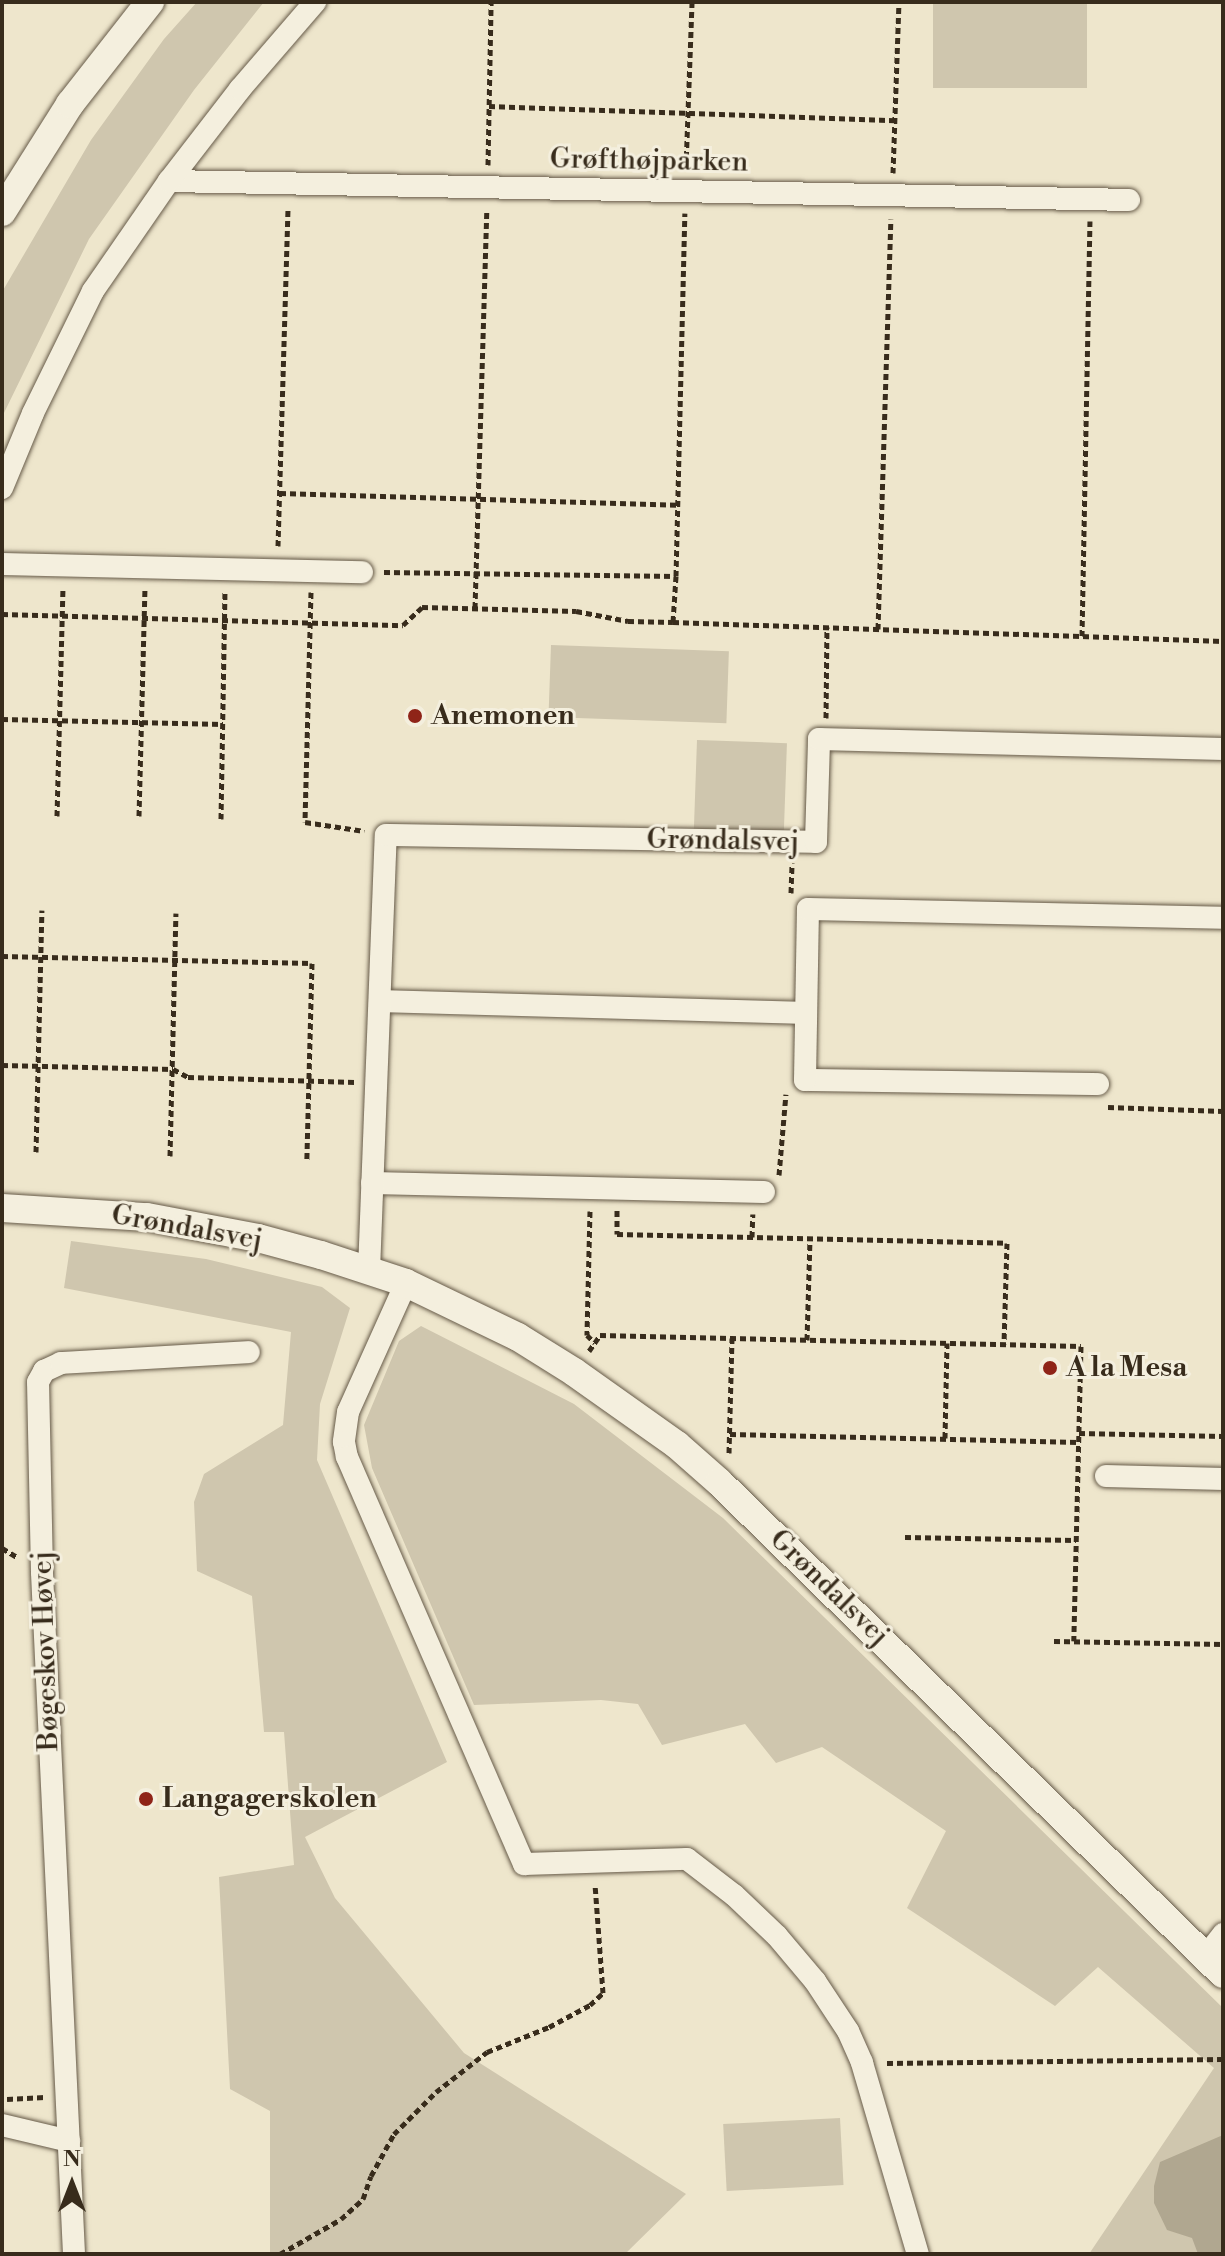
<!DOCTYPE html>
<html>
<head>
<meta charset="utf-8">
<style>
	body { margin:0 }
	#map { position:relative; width:1225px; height:2256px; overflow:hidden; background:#eee6cc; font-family:"Libre Bodoni",serif }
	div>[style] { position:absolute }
	.green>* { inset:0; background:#cfc6ae; transform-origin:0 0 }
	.water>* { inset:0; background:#b0a790 }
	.path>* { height:5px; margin-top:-2.5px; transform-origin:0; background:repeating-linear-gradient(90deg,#382c1c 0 6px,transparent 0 10px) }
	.roads { filter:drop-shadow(0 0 2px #665a48) drop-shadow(0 0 2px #665a48) }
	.minor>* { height:22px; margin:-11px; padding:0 11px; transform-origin:11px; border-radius:11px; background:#f4efde }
	.tertiary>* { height:28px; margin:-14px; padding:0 14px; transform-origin:14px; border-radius:14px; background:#f4efde }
	.dots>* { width:22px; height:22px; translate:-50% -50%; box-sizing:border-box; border:4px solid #f4efde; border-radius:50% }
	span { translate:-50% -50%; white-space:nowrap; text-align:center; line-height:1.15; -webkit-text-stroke:6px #f4efde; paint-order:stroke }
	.street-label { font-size:28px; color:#382c1c }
	.poi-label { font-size:28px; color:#382c1c; font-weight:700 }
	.left { translate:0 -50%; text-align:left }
	.frame { position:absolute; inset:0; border:4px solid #382c1c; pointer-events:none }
	.north { position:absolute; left:32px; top:2144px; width:80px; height:80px; -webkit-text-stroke:6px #f4efde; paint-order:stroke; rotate:0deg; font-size:22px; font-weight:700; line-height:32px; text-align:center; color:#382c1c }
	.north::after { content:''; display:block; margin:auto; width:28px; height:36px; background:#382c1c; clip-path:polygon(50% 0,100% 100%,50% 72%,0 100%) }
</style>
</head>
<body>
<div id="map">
	<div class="green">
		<i style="clip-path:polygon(197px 2px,264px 2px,194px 90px,89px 239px,2px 417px,2px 292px,91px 140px,164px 39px)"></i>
		<i style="left:933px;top:2px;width:154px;height:86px"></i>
		<i style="left:551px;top:645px;width:178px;height:72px;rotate:2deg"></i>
		<i style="left:697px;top:740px;width:90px;height:89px;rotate:2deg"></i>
		<i style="clip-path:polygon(71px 1241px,206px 1259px,322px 1287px,350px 1308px,320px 1404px,317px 1460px,447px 1762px,305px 1837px,335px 1898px,464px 2053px,686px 2194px,625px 2254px,270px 2254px,270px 2111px,230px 2089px,219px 1877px,294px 1865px,284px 1732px,264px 1732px,252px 1596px,197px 1571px,194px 1502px,204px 1474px,283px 1425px,291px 1332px,64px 1288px)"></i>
		<i style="clip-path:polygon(421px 1326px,574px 1404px,723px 1518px,1223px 2008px,1223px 2254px,1089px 2254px,1214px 2068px,1098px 1967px,1055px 2006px,907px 1908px,946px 1831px,822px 1747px,776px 1763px,745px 1724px,662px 1745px,638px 1704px,601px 1700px,474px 1705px,372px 1468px,364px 1425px,399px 1341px)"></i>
		<i style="left:840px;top:2118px;width:67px;height:117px;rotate:87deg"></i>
	</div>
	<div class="water">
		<i style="clip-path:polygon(1223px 2135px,1223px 2254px,1198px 2254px,1192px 2238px,1167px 2230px,1154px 2203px,1154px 2186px,1160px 2162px)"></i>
	</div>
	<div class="path">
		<i style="left:489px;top:106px;width:406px;rotate:2deg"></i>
		<i style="left:488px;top:165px;width:163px;rotate:-88.9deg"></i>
		<i style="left:686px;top:167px;width:165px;rotate:-87.9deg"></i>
		<i style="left:893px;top:173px;width:171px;rotate:-88deg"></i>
		<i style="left:280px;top:493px;width:397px;rotate:1.7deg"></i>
		<i style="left:278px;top:546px;width:338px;rotate:-88.3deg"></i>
		<i style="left:384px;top:572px;width:292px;rotate:0.8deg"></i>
		<i style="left:676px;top:576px;width:46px;rotate:93.7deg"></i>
		<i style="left:673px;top:622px;width:550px;rotate:1.98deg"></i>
		<i style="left:676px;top:576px;width:363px;rotate:-88.6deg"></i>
		<i style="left:311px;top:592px;width:230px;rotate:91.5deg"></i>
		<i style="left:305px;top:822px;width:60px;rotate:8.7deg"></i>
		<i style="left:475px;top:608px;width:397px;rotate:-88.3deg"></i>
		<i style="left:2px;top:614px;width:401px;rotate:1.6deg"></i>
		<i style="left:403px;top:625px;width:26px;rotate:-43deg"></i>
		<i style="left:422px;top:607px;width:154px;rotate:1.5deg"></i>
		<i style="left:576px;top:611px;width:53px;rotate:10.9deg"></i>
		<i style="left:628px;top:621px;width:45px;rotate:1.3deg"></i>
		<i style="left:878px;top:629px;width:410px;rotate:-88.2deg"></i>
		<i style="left:1082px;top:636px;width:415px;rotate:-88.9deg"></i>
		<i style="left:826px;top:718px;width:91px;rotate:-89.4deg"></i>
		<i style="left:2px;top:719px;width:221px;rotate:1.3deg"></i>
		<i style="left:57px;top:816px;width:227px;rotate:-88.5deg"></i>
		<i style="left:139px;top:816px;width:226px;rotate:-88.5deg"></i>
		<i style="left:221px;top:819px;width:227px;rotate:-89deg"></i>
		<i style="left:791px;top:893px;width:30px;rotate:-88deg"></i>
		<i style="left:2px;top:956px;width:310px;rotate:1.3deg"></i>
		<i style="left:312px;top:963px;width:197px;rotate:91.5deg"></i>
		<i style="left:2px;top:1065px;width:171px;rotate:1.3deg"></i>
		<i style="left:173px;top:1069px;width:17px;rotate:28deg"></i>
		<i style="left:188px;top:1077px;width:167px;rotate:1.7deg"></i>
		<i style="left:1108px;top:1107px;width:115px;rotate:2deg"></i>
		<i style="left:36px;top:1152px;width:242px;rotate:-88.6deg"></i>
		<i style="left:170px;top:1156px;width:243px;rotate:-88.6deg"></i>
		<i style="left:779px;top:1175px;width:81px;rotate:-85.1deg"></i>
		<i style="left:617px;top:1210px;width:24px;rotate:90deg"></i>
		<i style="left:617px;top:1234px;width:390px;rotate:1.3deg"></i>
		<i style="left:1007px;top:1243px;width:101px;rotate:91.7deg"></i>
		<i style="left:590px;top:1211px;width:124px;rotate:91.4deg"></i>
		<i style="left:587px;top:1335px;width:11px;rotate:45deg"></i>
		<i style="left:752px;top:1237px;width:23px;rotate:-88deg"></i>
		<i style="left:807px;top:1340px;width:101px;rotate:-88.3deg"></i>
		<i style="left:589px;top:1351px;width:19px;rotate:-55deg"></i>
		<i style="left:600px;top:1335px;width:481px;rotate:1.3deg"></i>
		<i style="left:1081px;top:1346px;width:295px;rotate:91.4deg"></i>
		<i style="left:1079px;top:1433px;width:144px;rotate:1.2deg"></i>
		<i style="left:730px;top:1434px;width:348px;rotate:1.3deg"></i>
		<i style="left:945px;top:1438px;width:95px;rotate:-88.8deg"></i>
		<i style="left:729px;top:1453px;width:115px;rotate:-88.5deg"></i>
		<i style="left:905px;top:1537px;width:171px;rotate:1deg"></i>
		<i style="left:2px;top:1548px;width:17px;rotate:31deg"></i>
		<i style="left:1054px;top:1641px;width:169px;rotate:1deg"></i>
		<i style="left:887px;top:2063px;width:336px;rotate:-0.7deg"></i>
		<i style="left:7px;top:2099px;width:38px;rotate:-3deg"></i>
		<i style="left:280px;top:2254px;width:70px;rotate:-29.8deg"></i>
		<i style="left:341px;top:2219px;width:30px;rotate:-42deg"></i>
		<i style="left:363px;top:2199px;width:24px;rotate:-71deg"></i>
		<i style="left:371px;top:2176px;width:48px;rotate:-61.3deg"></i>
		<i style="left:394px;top:2134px;width:59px;rotate:-45deg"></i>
		<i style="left:436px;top:2092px;width:65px;rotate:-38.1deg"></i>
		<i style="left:487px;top:2052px;width:67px;rotate:-22deg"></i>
		<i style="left:549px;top:2027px;width:47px;rotate:-28.2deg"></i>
		<i style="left:590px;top:2005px;width:18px;rotate:-43deg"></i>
		<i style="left:603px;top:1993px;width:108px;rotate:-94.2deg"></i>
	</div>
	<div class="roads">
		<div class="minor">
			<i style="left:169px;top:181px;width:960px;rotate:1.13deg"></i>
			<i style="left:2px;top:488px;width:81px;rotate:-67.5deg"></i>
			<i style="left:33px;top:413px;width:136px;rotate:-63.8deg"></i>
			<i style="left:93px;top:291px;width:134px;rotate:-55.4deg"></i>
			<i style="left:169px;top:181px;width:116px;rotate:-52.3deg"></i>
			<i style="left:240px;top:89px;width:115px;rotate:-49.2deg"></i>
			<i style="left:2px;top:564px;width:360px;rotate:1.3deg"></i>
			<i style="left:380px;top:1001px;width:426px;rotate:1.6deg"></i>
			<i style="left:1098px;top:1084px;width:293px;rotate:-179.2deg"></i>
			<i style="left:805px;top:1080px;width:171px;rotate:-89deg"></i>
			<i style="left:808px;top:909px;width:415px;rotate:1.2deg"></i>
			<i style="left:372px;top:1183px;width:392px;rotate:1.3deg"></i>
			<i style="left:369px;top:1271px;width:436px;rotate:-87.8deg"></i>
			<i style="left:386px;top:835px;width:430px;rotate:0.9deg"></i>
			<i style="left:816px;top:842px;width:103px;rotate:-88.3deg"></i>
			<i style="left:819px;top:739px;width:404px;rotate:1.4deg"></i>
			<i style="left:406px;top:1283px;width:141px;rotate:114.2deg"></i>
			<i style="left:348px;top:1412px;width:30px;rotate:98deg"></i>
			<i style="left:344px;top:1442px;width:15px;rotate:79deg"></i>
			<i style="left:347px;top:1457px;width:444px;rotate:66.5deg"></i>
			<i style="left:524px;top:1864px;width:163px;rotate:-1.8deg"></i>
			<i style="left:687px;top:1859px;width:59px;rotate:37.5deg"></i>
			<i style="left:734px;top:1895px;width:59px;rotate:43.6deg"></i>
			<i style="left:777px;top:1936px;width:59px;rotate:49.8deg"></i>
			<i style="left:815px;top:1981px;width:60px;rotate:56.6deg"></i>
			<i style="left:848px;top:2031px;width:35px;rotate:66deg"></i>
			<i style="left:862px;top:2063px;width:199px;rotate:73.7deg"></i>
			<i style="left:1106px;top:1476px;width:117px;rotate:1.5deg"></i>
			<i style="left:1206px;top:1956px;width:28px;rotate:-52deg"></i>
			<i style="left:2px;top:2125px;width:69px;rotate:13.4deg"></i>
			<i style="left:74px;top:2254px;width:683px;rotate:-92.69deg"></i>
			<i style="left:42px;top:1572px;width:190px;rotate:-91.2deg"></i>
			<i style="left:38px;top:1382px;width:13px;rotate:-61deg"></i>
			<i style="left:44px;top:1371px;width:19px;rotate:-25deg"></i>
			<i style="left:61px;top:1363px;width:188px;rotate:-3.3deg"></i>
		</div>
		<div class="tertiary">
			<i style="left:2px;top:212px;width:128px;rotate:-57.8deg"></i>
			<i style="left:70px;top:104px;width:130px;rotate:-51.9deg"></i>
			<i style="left:2px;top:1208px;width:145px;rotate:3.6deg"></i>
			<i style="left:147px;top:1217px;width:113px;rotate:10.7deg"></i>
			<i style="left:258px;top:1238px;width:65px;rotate:15.1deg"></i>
			<i style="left:321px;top:1255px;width:89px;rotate:18.2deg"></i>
			<i style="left:406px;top:1283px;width:124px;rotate:25.7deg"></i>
			<i style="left:518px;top:1337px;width:66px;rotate:32deg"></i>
			<i style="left:574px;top:1372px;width:126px;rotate:35.3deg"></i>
			<i style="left:677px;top:1445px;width:56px;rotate:41.4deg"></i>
			<i style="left:719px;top:1482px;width:704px;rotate:44.31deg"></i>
		</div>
	</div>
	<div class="dots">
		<i style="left:415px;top:716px;background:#8f2418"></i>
		<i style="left:1050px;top:1368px;background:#8f2418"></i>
		<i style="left:146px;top:1799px;background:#8f2418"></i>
	</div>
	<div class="street-label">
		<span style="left:649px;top:161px;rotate:1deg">Grøfthøjparken</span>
		<span style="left:723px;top:841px;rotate:1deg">Grøndalsvej</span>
		<span style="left:187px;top:1228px;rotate:10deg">Grøndalsvej</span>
		<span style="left:829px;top:1588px;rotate:44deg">Grøndalsvej</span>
		<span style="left:46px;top:1651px;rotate:-92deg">Bøgeskov Høvej</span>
	</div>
	<div class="poi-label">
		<span class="left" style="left:431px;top:716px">Anemonen</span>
		<span class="left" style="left:1066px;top:1368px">A la Mesa</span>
		<span class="left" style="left:162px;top:1799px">Langagerskolen</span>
	</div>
	<div class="frame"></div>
	<div class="north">N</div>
</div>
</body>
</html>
